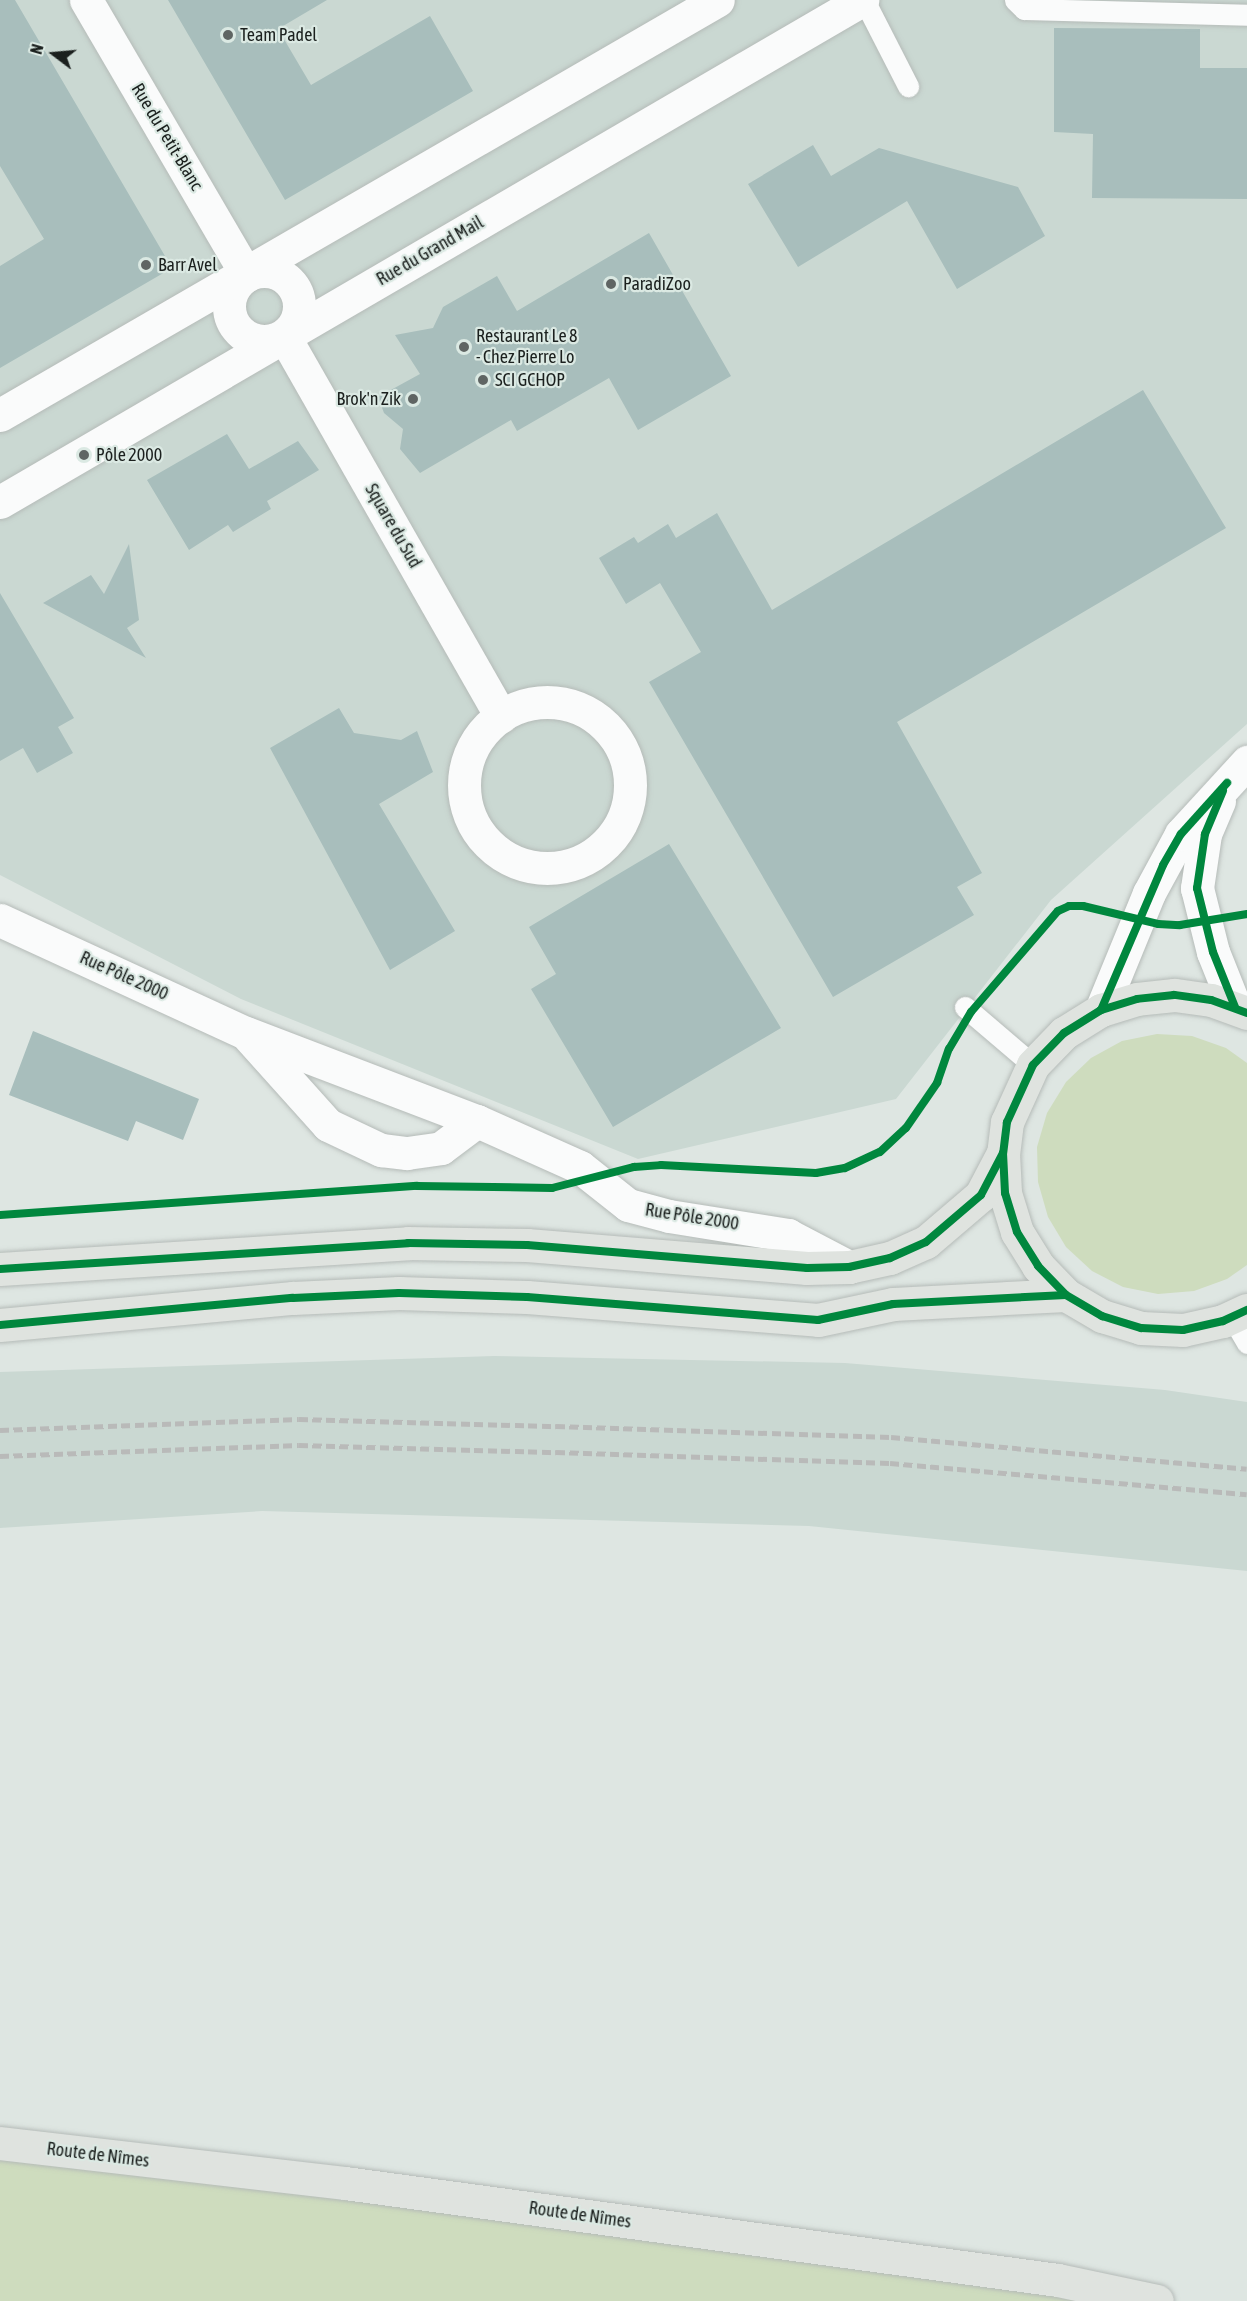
<!DOCTYPE html>
<html>
<head>
<meta charset="utf-8">
<style>
	body { margin:0 }
	#map { position:relative; width:1247px; height:2301px; overflow:hidden; background:#dee6e2; font-family:"Asap Condensed",sans-serif }
	div>[style] { position:absolute }
	.built>* { inset:0; background:#cad8d2 }
	.green>* { inset:0; background:#cedcbe }
	.building>* { inset:0; background:#a8bebc }
	.roads { filter:drop-shadow(0 0 2px #b5bbb8) drop-shadow(0 0 2px #b5bbb8) }
	.lane>* { height:21px; margin:-10.5px; padding:0 10.5px; transform-origin:10.5px; border-radius:10.5px; background:#fafbfb }
	.street>* { height:33px; margin:-16.5px; padding:0 16.5px; transform-origin:16.5px; border-radius:16.5px; background:#fafbfb }
	.street>.ring { margin:-16.5px; padding:0; box-sizing:content-box; background:none; border:33px solid #fafbfb; border-radius:50% }
	.primary>* { height:33px; margin:-16.5px; padding:0 16.5px; transform-origin:16.5px; border-radius:16.5px; background:#dfe3df }
	.rail>* { height:4.5px; margin-top:-2.25px; transform-origin:0; background:repeating-linear-gradient(90deg,#b9bab9 0 9px,transparent 0 13.5px) }
	.cycleway>* { height:8px; margin:-4px; padding:0 4px; transform-origin:4px; border-radius:4px; background:#00873e }
	.dots>* { width:16px; height:16px; translate:-50% -50%; box-sizing:border-box; border:3px solid #dbe9e3; border-radius:50% }
	span { translate:-50% -50%; white-space:nowrap; text-align:center; line-height:1.15; -webkit-text-stroke:4.5px #dbe9e3; paint-order:stroke }
	.poi-label { font-size:18px; color:#1b201e }
	.left { translate:0 -50%; text-align:left }
	.right { translate:-100% -50%; text-align:right }
	.street-label { font-size:18px; color:#1b201e }
	.north { position:absolute; left:24px; top:24px; width:60px; height:60px; -webkit-text-stroke:4px #dbe9e3; paint-order:stroke; rotate:286deg; font-size:16px; font-weight:700; line-height:24px; text-align:center; color:#1b201e }
	.north::after { content:''; display:block; margin:auto; width:21px; height:27px; background:#1b201e; clip-path:polygon(50% 0,100% 100%,50% 72%,0 100%) }
</style>
</head>
<body>
<div id="map">
	<div class="built">
		<i style="clip-path:polygon(0 0,1247px 0,1247px 724px,1051px 900px,896px 1099px,638px 1159px,241px 999px,0 875px)"></i>
		<i style="clip-path:polygon(494px 1356px,845px 1363px,1165px 1390px,1247px 1402px,1247px 1571px,809px 1526px,262px 1511px,0 1528px,0 1372px)"></i>
	</div>
	<div class="green">
		<i style="clip-path:polygon(1157px 1034px,1192px 1036px,1226px 1048px,1247px 1063px,1247px 1265px,1227px 1279px,1194px 1291px,1158px 1294px,1123px 1287px,1092px 1271px,1066px 1247px,1048px 1217px,1038px 1182px,1037px 1147px,1047px 1113px,1066px 1082px,1091px 1058px,1122px 1041px)"></i>
		<i style="clip-path:polygon(0 2143px,1157px 2301px,0 2301px)"></i>
	</div>
	<div class="building">
		<i style="clip-path:polygon(0 0,15px 0,172px 268px,0 368px,0 266px,44px 239px,0 166px)"></i>
		<i style="clip-path:polygon(168px 0,327px 0,278px 29px,311px 85px,430px 16px,473px 91px,285px 200px)"></i>
		<i style="clip-path:polygon(1054px 28px,1200px 29px,1200px 68px,1247px 68px,1247px 199px,1092px 198px,1093px 134px,1054px 132px)"></i>
		<i style="clip-path:polygon(813px 145px,831px 176px,879px 148px,1018px 187px,1045px 236px,957px 289px,907px 201px,798px 267px,748px 184px)"></i>
		<i style="clip-path:polygon(649px 233px,731px 376px,638px 430px,609px 378px,517px 431px,511px 420px,420px 473px,400px 449px,403px 429px,384px 413px,378px 397px,420px 374px,395px 335px,433px 328px,443px 307px,497px 276px,517px 311px)"></i>
		<i style="clip-path:polygon(1143px 390px,1226px 528px,897px 722px,982px 873px,957px 887px,974px 915px,833px 997px,649px 682px,701px 652px,660px 583px,626px 604px,599px 558px,634px 537px,638px 543px,668px 524px,676px 538px,717px 513px,772px 610px)"></i>
		<i style="clip-path:polygon(227px 434px,249px 469px,298px 441px,319px 470px,267px 501px,271px 509px,233px 532px,228px 525px,189px 550px,147px 480px)"></i>
		<i style="clip-path:polygon(129px 544px,139px 620px,127px 628px,146px 658px,43px 603px,91px 575px,104px 594px)"></i>
		<i style="clip-path:polygon(0 593px,74px 718px,58px 727px,73px 753px,37px 773px,23px 748px,0 761px)"></i>
		<i style="clip-path:polygon(339px 708px,354px 733px,401px 740px,417px 731px,433px 772px,379px 804px,455px 931px,390px 970px,270px 748px)"></i>
		<i style="clip-path:polygon(669px 844px,781px 1028px,613px 1127px,531px 989px,556px 974px,529px 927px)"></i>
		<i style="clip-path:polygon(33px 1031px,199px 1099px,183px 1140px,136px 1121px,128px 1141px,9px 1095px)"></i>
	</div>
	<div class="roads">
		<div class="lane">
			<i style="left:864px;top:0;width:97px;rotate:62.9deg"></i>
			<i style="left:1015px;top:0;width:13px;rotate:45deg"></i>
			<i style="left:1024px;top:9px;width:223px;rotate:1.5deg"></i>
			<i style="left:965px;top:1007px;width:89px;rotate:40.5deg"></i>
			<i style="left:1232px;top:1317px;width:30px;rotate:60deg"></i>
		</div>
		<div class="street">
			<i style="left:86px;top:0;width:319px;rotate:59.7deg"></i>
			<i class="ring" style="left:229px;top:271px;width:37px;height:37px"></i>
			<i style="left:284px;top:336px;width:438px;rotate:60.3deg"></i>
			<i style="left:0;top:415px;width:829px;rotate:-30.03deg"></i>
			<i style="left:0;top:502px;width:998px;rotate:-30.22deg"></i>
			<i class="ring" style="left:464px;top:702px;width:133px;height:133px"></i>
			<i style="left:1219px;top:801px;width:36px;rotate:113deg"></i>
			<i style="left:1205px;top:834px;width:55px;rotate:98.4deg"></i>
			<i style="left:1197px;top:888px;width:66px;rotate:76deg"></i>
			<i style="left:1213px;top:952px;width:59px;rotate:68.2deg"></i>
			<i style="left:0;top:920px;width:271px;rotate:24.7deg"></i>
			<i style="left:246px;top:1033px;width:247px;rotate:20.9deg"></i>
			<i style="left:477px;top:1121px;width:113px;rotate:24.1deg"></i>
			<i style="left:580px;top:1167px;width:61px;rotate:38.4deg"></i>
			<i style="left:628px;top:1205px;width:42px;rotate:15deg"></i>
			<i style="left:669px;top:1216px;width:121px;rotate:9.1deg"></i>
			<i style="left:788px;top:1235px;width:69px;rotate:27.7deg"></i>
			<i style="left:1101px;top:1010px;width:126px;rotate:-67.7deg"></i>
			<i style="left:1149px;top:893px;width:67px;rotate:-61.5deg"></i>
			<i style="left:1181px;top:834px;width:98px;rotate:-47.5deg"></i>
			<i style="left:249px;top:1037px;width:118px;rotate:48.1deg"></i>
			<i style="left:328px;top:1125px;width:59px;rotate:25.3deg"></i>
			<i style="left:381px;top:1150px;width:26px;rotate:7deg"></i>
			<i style="left:407px;top:1153px;width:34px;rotate:-8deg"></i>
			<i style="left:441px;top:1148px;width:45px;rotate:-36.9deg"></i>
		</div>
		<div class="primary">
			<i style="left:1247px;top:1013px;width:38px;rotate:-160deg"></i>
			<i style="left:1211px;top:1000px;width:37px;rotate:-172deg"></i>
			<i style="left:1174px;top:995px;width:37px;rotate:174deg"></i>
			<i style="left:1137px;top:999px;width:38px;rotate:163deg"></i>
			<i style="left:1101px;top:1010px;width:44px;rotate:148.1deg"></i>
			<i style="left:1064px;top:1033px;width:45px;rotate:134.1deg"></i>
			<i style="left:1033px;top:1065px;width:63px;rotate:114.5deg"></i>
			<i style="left:1007px;top:1122px;width:31px;rotate:97deg"></i>
			<i style="left:1003px;top:1153px;width:40px;rotate:87.1deg"></i>
			<i style="left:1005px;top:1193px;width:41px;rotate:72.9deg"></i>
			<i style="left:1017px;top:1232px;width:40px;rotate:58deg"></i>
			<i style="left:1038px;top:1266px;width:40px;rotate:46deg"></i>
			<i style="left:1066px;top:1295px;width:42px;rotate:30.3deg"></i>
			<i style="left:1102px;top:1316px;width:41px;rotate:17.1deg"></i>
			<i style="left:1141px;top:1328px;width:42px;rotate:2.7deg"></i>
			<i style="left:1183px;top:1330px;width:41px;rotate:-12.7deg"></i>
			<i style="left:1223px;top:1321px;width:26px;rotate:-25deg"></i>
			<i style="left:0;top:1269px;width:409px;rotate:-3.6deg"></i>
			<i style="left:408px;top:1243px;width:119px;rotate:1deg"></i>
			<i style="left:527px;top:1245px;width:281px;rotate:4.7deg"></i>
			<i style="left:807px;top:1268px;width:42px;rotate:-1.4deg"></i>
			<i style="left:849px;top:1267px;width:42px;rotate:-12.4deg"></i>
			<i style="left:890px;top:1258px;width:39px;rotate:-24deg"></i>
			<i style="left:926px;top:1242px;width:72px;rotate:-40.5deg"></i>
			<i style="left:981px;top:1195px;width:47px;rotate:-62.4deg"></i>
			<i style="left:0;top:1325px;width:294px;rotate:-5.3deg"></i>
			<i style="left:293px;top:1298px;width:106px;rotate:-2.7deg"></i>
			<i style="left:399px;top:1293px;width:128px;rotate:1.8deg"></i>
			<i style="left:527px;top:1297px;width:292px;rotate:4.5deg"></i>
			<i style="left:818px;top:1320px;width:77px;rotate:-12deg"></i>
			<i style="left:893px;top:1304px;width:173px;rotate:-3deg"></i>
			<i style="left:0;top:2143px;width:347px;rotate:6.6deg"></i>
			<i style="left:345px;top:2183px;width:720px;rotate:7.75deg"></i>
			<i style="left:1058px;top:2280px;width:101px;rotate:12deg"></i>
		</div>
	</div>
	<div class="rail">
		<i style="left:0;top:1430px;width:299px;rotate:-2.1deg"></i>
		<i style="left:299px;top:1419px;width:257px;rotate:1.6deg"></i>
		<i style="left:556px;top:1426px;width:335px;rotate:1.9deg"></i>
		<i style="left:891px;top:1437px;width:357px;rotate:5.1deg"></i>
		<i style="left:0;top:1456px;width:299px;rotate:-2.1deg"></i>
		<i style="left:299px;top:1445px;width:257px;rotate:1.6deg"></i>
		<i style="left:556px;top:1452px;width:334px;rotate:1.9deg"></i>
		<i style="left:890px;top:1463px;width:358px;rotate:5deg"></i>
	</div>
	<div class="cycleway">
		<i style="left:1223px;top:791px;width:47px;rotate:112.7deg"></i>
		<i style="left:1205px;top:834px;width:55px;rotate:98.4deg"></i>
		<i style="left:1197px;top:888px;width:66px;rotate:76deg"></i>
		<i style="left:1213px;top:952px;width:59px;rotate:68.2deg"></i>
		<i style="left:1101px;top:1010px;width:158px;rotate:-66.8deg"></i>
		<i style="left:1163px;top:865px;width:36px;rotate:-60deg"></i>
		<i style="left:1181px;top:834px;width:69px;rotate:-48deg"></i>
		<i style="left:1247px;top:1013px;width:38px;rotate:-160deg"></i>
		<i style="left:1211px;top:1000px;width:37px;rotate:-172deg"></i>
		<i style="left:1174px;top:995px;width:37px;rotate:174deg"></i>
		<i style="left:1137px;top:999px;width:38px;rotate:163deg"></i>
		<i style="left:1101px;top:1010px;width:44px;rotate:148.1deg"></i>
		<i style="left:1064px;top:1033px;width:45px;rotate:134.1deg"></i>
		<i style="left:1033px;top:1065px;width:63px;rotate:114.5deg"></i>
		<i style="left:1007px;top:1122px;width:31px;rotate:97deg"></i>
		<i style="left:1003px;top:1153px;width:40px;rotate:87.1deg"></i>
		<i style="left:1005px;top:1193px;width:41px;rotate:72.9deg"></i>
		<i style="left:1017px;top:1232px;width:40px;rotate:58deg"></i>
		<i style="left:1038px;top:1266px;width:40px;rotate:46deg"></i>
		<i style="left:1066px;top:1295px;width:42px;rotate:30.3deg"></i>
		<i style="left:1102px;top:1316px;width:41px;rotate:17.1deg"></i>
		<i style="left:1141px;top:1328px;width:42px;rotate:2.7deg"></i>
		<i style="left:1183px;top:1330px;width:41px;rotate:-12.7deg"></i>
		<i style="left:1223px;top:1321px;width:26px;rotate:-25deg"></i>
		<i style="left:0;top:1215px;width:418px;rotate:-4deg"></i>
		<i style="left:417px;top:1186px;width:135px;rotate:0.8deg"></i>
		<i style="left:552px;top:1188px;width:85px;rotate:-14.4deg"></i>
		<i style="left:634px;top:1167px;width:27px;rotate:-4deg"></i>
		<i style="left:661px;top:1165px;width:155px;rotate:3deg"></i>
		<i style="left:816px;top:1173px;width:29px;rotate:-10deg"></i>
		<i style="left:845px;top:1168px;width:38px;rotate:-25deg"></i>
		<i style="left:880px;top:1152px;width:35px;rotate:-43deg"></i>
		<i style="left:906px;top:1128px;width:55px;rotate:-55.4deg"></i>
		<i style="left:937px;top:1083px;width:36px;rotate:-71deg"></i>
		<i style="left:949px;top:1049px;width:43px;rotate:-59.3deg"></i>
		<i style="left:971px;top:1012px;width:133px;rotate:-49.3deg"></i>
		<i style="left:1058px;top:911px;width:12px;rotate:-24deg"></i>
		<i style="left:1069px;top:906px;width:14px"></i>
		<i style="left:1083px;top:906px;width:77px;rotate:13.5deg"></i>
		<i style="left:1158px;top:924px;width:22px;rotate:3deg"></i>
		<i style="left:1180px;top:925px;width:68px;rotate:-9.3deg"></i>
		<i style="left:0;top:1269px;width:409px;rotate:-3.6deg"></i>
		<i style="left:408px;top:1243px;width:119px;rotate:1deg"></i>
		<i style="left:527px;top:1245px;width:281px;rotate:4.7deg"></i>
		<i style="left:807px;top:1268px;width:42px;rotate:-1.4deg"></i>
		<i style="left:849px;top:1267px;width:42px;rotate:-12.4deg"></i>
		<i style="left:890px;top:1258px;width:39px;rotate:-24deg"></i>
		<i style="left:926px;top:1242px;width:72px;rotate:-40.5deg"></i>
		<i style="left:981px;top:1195px;width:47px;rotate:-62.4deg"></i>
		<i style="left:0;top:1325px;width:294px;rotate:-5.3deg"></i>
		<i style="left:293px;top:1298px;width:106px;rotate:-2.7deg"></i>
		<i style="left:399px;top:1293px;width:128px;rotate:1.8deg"></i>
		<i style="left:527px;top:1297px;width:292px;rotate:4.5deg"></i>
		<i style="left:818px;top:1320px;width:77px;rotate:-12deg"></i>
		<i style="left:893px;top:1304px;width:173px;rotate:-3deg"></i>
	</div>
	<div class="dots">
		<i style="left:228px;top:35px;background:#5f6563"></i>
		<i style="left:146px;top:265px;background:#5f6563"></i>
		<i style="left:611px;top:284px;background:#5f6563"></i>
		<i style="left:464px;top:347px;background:#5f6563"></i>
		<i style="left:483px;top:380px;background:#5f6563"></i>
		<i style="left:413px;top:399px;background:#5f6563"></i>
		<i style="left:84px;top:455px;background:#5f6563"></i>
	</div>
	<div class="poi-label">
		<span class="left" style="left:240px;top:35px">Team Padel</span>
		<span class="left" style="left:158px;top:265px">Barr Avel</span>
		<span class="left" style="left:623px;top:284px">ParadiZoo</span>
		<span class="left" style="left:476px;top:347px">Restaurant Le 8<br>- Chez Pierre Lo</span>
		<span class="left" style="left:495px;top:380px">SCI GCHOP</span>
		<span class="right" style="left:401px;top:399px">Brok'n Zik</span>
		<span class="left" style="left:96px;top:455px">Pôle 2000</span>
	</div>
	<div class="street-label">
		<span style="left:167px;top:137px;rotate:59deg">Rue du Petit-Blanc</span>
		<span style="left:430px;top:251px;rotate:-30deg">Rue du Grand Mail</span>
		<span style="left:393px;top:526px;rotate:60deg">Square du Sud</span>
		<span style="left:124px;top:976px;rotate:24deg">Rue Pôle 2000</span>
		<span style="left:692px;top:1217px;rotate:9deg">Rue Pôle 2000</span>
		<span style="left:98px;top:2155px;rotate:7deg">Route de Nîmes</span>
		<span style="left:580px;top:2215px;rotate:8deg">Route de Nîmes</span>
	</div>
	<div class="north">N</div>
</div>
</body>
</html>
